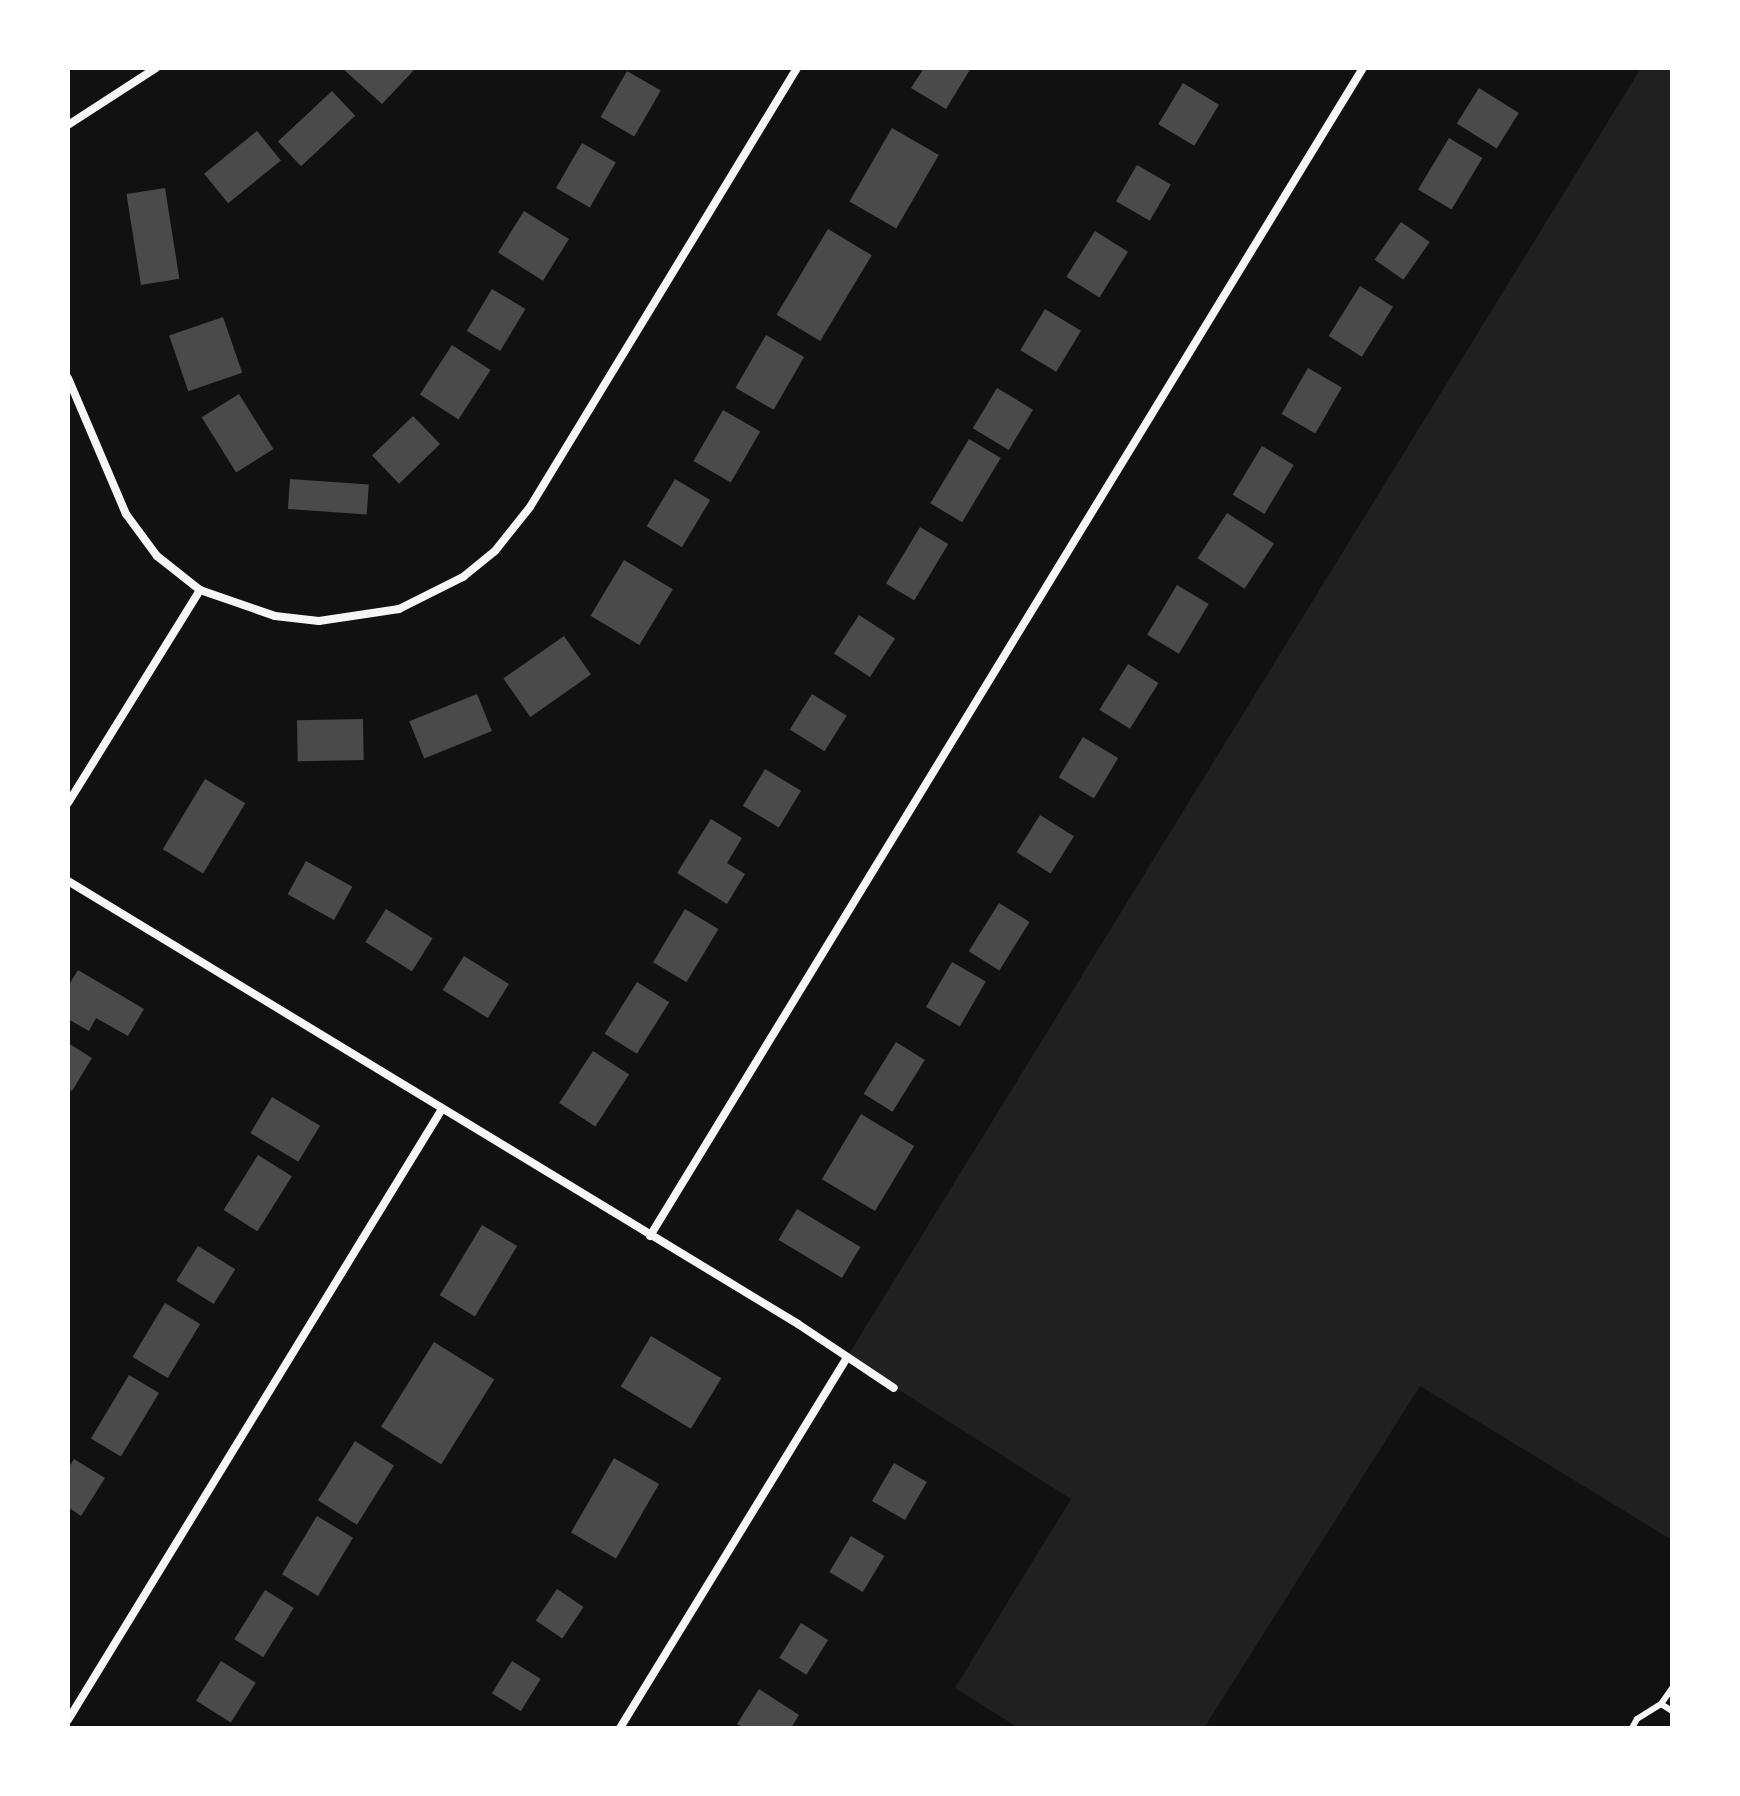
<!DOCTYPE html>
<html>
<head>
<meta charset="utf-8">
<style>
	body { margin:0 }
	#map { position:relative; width:1740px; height:1796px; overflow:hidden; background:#111; font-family:Merriweather,serif }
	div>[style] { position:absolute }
	.green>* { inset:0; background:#202020 }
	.building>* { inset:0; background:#4a4a4a; transform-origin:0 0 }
	.service>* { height:6px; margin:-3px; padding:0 3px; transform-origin:3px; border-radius:3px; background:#f5f5f5 }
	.minor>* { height:8px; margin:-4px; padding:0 4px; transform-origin:4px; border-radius:4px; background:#f5f5f5 }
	span { translate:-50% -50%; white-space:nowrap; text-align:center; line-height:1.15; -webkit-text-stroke:6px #fff; paint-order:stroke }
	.frame { position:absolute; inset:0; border:70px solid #fff; pointer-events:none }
</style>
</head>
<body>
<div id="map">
	<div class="green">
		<i style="clip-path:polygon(1641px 68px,1672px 68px,1672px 1540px,1420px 1386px,1204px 1728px,1019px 1728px,955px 1688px,1071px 1499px,847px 1357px)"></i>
	</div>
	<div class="building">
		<i style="clip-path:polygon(342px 68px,412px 68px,414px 70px,382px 104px)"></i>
		<i style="clip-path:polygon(924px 68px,971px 68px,946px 109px,911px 88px)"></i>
		<i style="left:627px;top:71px;width:39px;height:53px;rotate:30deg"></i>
		<i style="left:1183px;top:83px;width:42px;height:48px;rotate:31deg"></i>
		<i style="left:1479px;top:88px;width:47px;height:42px;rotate:32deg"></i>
		<i style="left:332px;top:91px;width:34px;height:74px;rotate:47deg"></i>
		<i style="left:892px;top:128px;width:54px;height:85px;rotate:30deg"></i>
		<i style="left:257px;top:131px;width:38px;height:68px;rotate:51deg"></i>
		<i style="left:1449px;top:138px;width:39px;height:60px;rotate:31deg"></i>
		<i style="left:582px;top:143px;width:39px;height:52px;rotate:30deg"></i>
		<i style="left:1137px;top:165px;width:39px;height:42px;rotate:30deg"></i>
		<i style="left:165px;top:188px;width:92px;height:39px;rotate:81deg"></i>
		<i style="left:524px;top:211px;width:53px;height:49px;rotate:32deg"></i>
		<i style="left:1401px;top:222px;width:35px;height:46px;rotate:35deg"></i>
		<i style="left:828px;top:229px;width:51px;height:100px;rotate:31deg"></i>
		<i style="left:1095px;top:231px;width:39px;height:54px;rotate:32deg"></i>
		<i style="left:1360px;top:286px;width:39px;height:59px;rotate:32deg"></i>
		<i style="left:492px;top:289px;width:39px;height:49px;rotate:31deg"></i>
		<i style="left:1045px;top:309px;width:42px;height:48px;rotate:31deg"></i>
		<i style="left:223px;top:317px;width:59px;height:57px;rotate:71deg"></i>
		<i style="left:766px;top:335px;width:44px;height:61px;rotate:30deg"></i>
		<i style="left:452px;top:345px;width:46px;height:59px;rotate:33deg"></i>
		<i style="left:1308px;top:368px;width:39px;height:53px;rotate:30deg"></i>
		<i style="left:997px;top:388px;width:42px;height:47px;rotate:31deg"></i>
		<i style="left:239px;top:394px;width:65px;height:44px;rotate:58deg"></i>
		<i style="left:723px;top:410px;width:43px;height:59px;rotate:30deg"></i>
		<i style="left:413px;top:416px;width:39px;height:57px;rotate:46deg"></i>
		<i style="left:969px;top:439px;width:37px;height:75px;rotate:31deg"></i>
		<i style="left:1262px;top:446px;width:37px;height:57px;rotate:31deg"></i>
		<i style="left:290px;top:479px;width:79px;height:30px;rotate:4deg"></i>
		<i style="left:675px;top:479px;width:41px;height:55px;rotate:31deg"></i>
		<i style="left:1227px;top:513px;width:56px;height:54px;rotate:33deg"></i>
		<i style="left:920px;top:527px;width:33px;height:66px;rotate:31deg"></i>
		<i style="left:624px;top:560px;width:57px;height:65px;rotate:31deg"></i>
		<i style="left:1177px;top:585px;width:37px;height:58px;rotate:31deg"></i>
		<i style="left:859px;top:615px;width:43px;height:46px;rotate:33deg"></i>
		<i style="left:564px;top:636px;width:47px;height:74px;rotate:55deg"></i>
		<i style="left:1128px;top:664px;width:36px;height:54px;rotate:32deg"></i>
		<i style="left:477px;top:694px;width:40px;height:73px;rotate:68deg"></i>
		<i style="left:812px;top:694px;width:41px;height:42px;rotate:32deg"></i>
		<i style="left:363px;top:719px;width:41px;height:66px;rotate:89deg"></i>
		<i style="left:1083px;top:737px;width:41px;height:47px;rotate:31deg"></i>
		<i style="left:765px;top:769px;width:42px;height:43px;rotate:31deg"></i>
		<i style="left:205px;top:779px;width:47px;height:82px;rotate:31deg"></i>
		<i style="left:1040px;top:815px;width:40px;height:44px;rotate:32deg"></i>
		<i style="clip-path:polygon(711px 819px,742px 838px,727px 863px,745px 874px,727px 904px,677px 873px)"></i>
		<i style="left:306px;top:861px;width:53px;height:38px;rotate:29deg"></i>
		<i style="left:999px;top:903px;width:36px;height:57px;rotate:32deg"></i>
		<i style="left:386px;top:909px;width:55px;height:39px;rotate:32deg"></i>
		<i style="left:685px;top:909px;width:39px;height:62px;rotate:31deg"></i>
		<i style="left:464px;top:956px;width:53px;height:40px;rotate:32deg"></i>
		<i style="left:952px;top:962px;width:39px;height:52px;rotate:30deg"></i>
		<i style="clip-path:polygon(78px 970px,144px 1009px,128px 1036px,96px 1018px,89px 1031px,68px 1019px,68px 986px)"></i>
		<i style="left:637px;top:982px;width:38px;height:61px;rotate:32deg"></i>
		<i style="left:896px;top:1042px;width:34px;height:61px;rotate:32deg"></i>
		<i style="clip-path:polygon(68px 1043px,92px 1058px,72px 1091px,68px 1089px)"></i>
		<i style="left:593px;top:1051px;width:43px;height:62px;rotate:33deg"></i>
		<i style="left:272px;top:1097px;width:56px;height:42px;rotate:31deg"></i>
		<i style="left:861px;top:1114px;width:62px;height:76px;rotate:31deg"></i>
		<i style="left:258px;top:1155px;width:40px;height:65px;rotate:32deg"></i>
		<i style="left:797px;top:1209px;width:74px;height:36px;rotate:31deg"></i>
		<i style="left:482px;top:1225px;width:41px;height:82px;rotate:31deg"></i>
		<i style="left:198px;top:1246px;width:44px;height:41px;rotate:32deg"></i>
		<i style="left:165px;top:1303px;width:41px;height:63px;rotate:31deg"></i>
		<i style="left:651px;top:1336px;width:82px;height:59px;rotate:31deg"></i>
		<i style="left:434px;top:1342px;width:71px;height:100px;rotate:32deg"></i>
		<i style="left:129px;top:1375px;width:35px;height:74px;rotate:31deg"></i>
		<i style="left:355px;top:1441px;width:46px;height:70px;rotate:32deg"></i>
		<i style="left:614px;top:1458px;width:52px;height:86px;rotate:30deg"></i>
		<i style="clip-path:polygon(74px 1459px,105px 1478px,81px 1516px,68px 1507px,68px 1469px)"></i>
		<i style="left:894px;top:1463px;width:38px;height:44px;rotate:30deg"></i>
		<i style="left:317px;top:1516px;width:42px;height:68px;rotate:31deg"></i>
		<i style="left:851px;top:1536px;width:39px;height:42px;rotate:31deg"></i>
		<i style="left:557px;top:1589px;width:32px;height:38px;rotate:34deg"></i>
		<i style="left:265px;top:1590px;width:34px;height:58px;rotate:32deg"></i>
		<i style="left:801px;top:1623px;width:32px;height:41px;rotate:32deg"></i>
		<i style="left:221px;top:1661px;width:41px;height:47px;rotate:32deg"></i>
		<i style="left:512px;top:1661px;width:34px;height:38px;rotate:32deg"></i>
		<i style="clip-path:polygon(759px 1689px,799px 1715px,791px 1728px,744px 1728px,737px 1724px)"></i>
	</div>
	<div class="service">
		<i style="left:1661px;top:1704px;width:19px;rotate:-55deg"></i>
		<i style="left:1632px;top:1728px;width:10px;rotate:-61deg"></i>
		<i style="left:1637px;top:1719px;width:28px;rotate:-32deg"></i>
		<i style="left:1661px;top:1704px;width:13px;rotate:32deg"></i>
	</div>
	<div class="minor">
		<i style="left:68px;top:125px;width:105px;rotate:-32.9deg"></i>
		<i style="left:68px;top:378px;width:148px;rotate:66.9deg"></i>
		<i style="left:126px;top:514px;width:52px;rotate:53.6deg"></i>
		<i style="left:157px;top:556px;width:55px;rotate:38.3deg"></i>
		<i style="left:200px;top:590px;width:79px;rotate:19.1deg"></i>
		<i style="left:275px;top:616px;width:44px;rotate:6.5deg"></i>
		<i style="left:319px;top:621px;width:81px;rotate:-8.5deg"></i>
		<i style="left:399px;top:609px;width:72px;rotate:-26.6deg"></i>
		<i style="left:463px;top:577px;width:41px;rotate:-39.1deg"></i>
		<i style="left:495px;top:551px;width:56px;rotate:-51.5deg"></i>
		<i style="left:530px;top:507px;width:514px;rotate:-58.69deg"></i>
		<i style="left:68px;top:803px;width:251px;rotate:-58.2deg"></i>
		<i style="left:68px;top:881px;width:854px;rotate:31.25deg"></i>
		<i style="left:798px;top:1324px;width:115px;rotate:33.7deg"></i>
		<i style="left:650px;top:1236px;width:1368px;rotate:-58.6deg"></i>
		<i style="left:68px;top:1720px;width:716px;rotate:-58.53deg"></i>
		<i style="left:620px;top:1728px;width:435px;rotate:-58.5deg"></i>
	</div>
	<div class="frame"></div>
</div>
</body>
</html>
